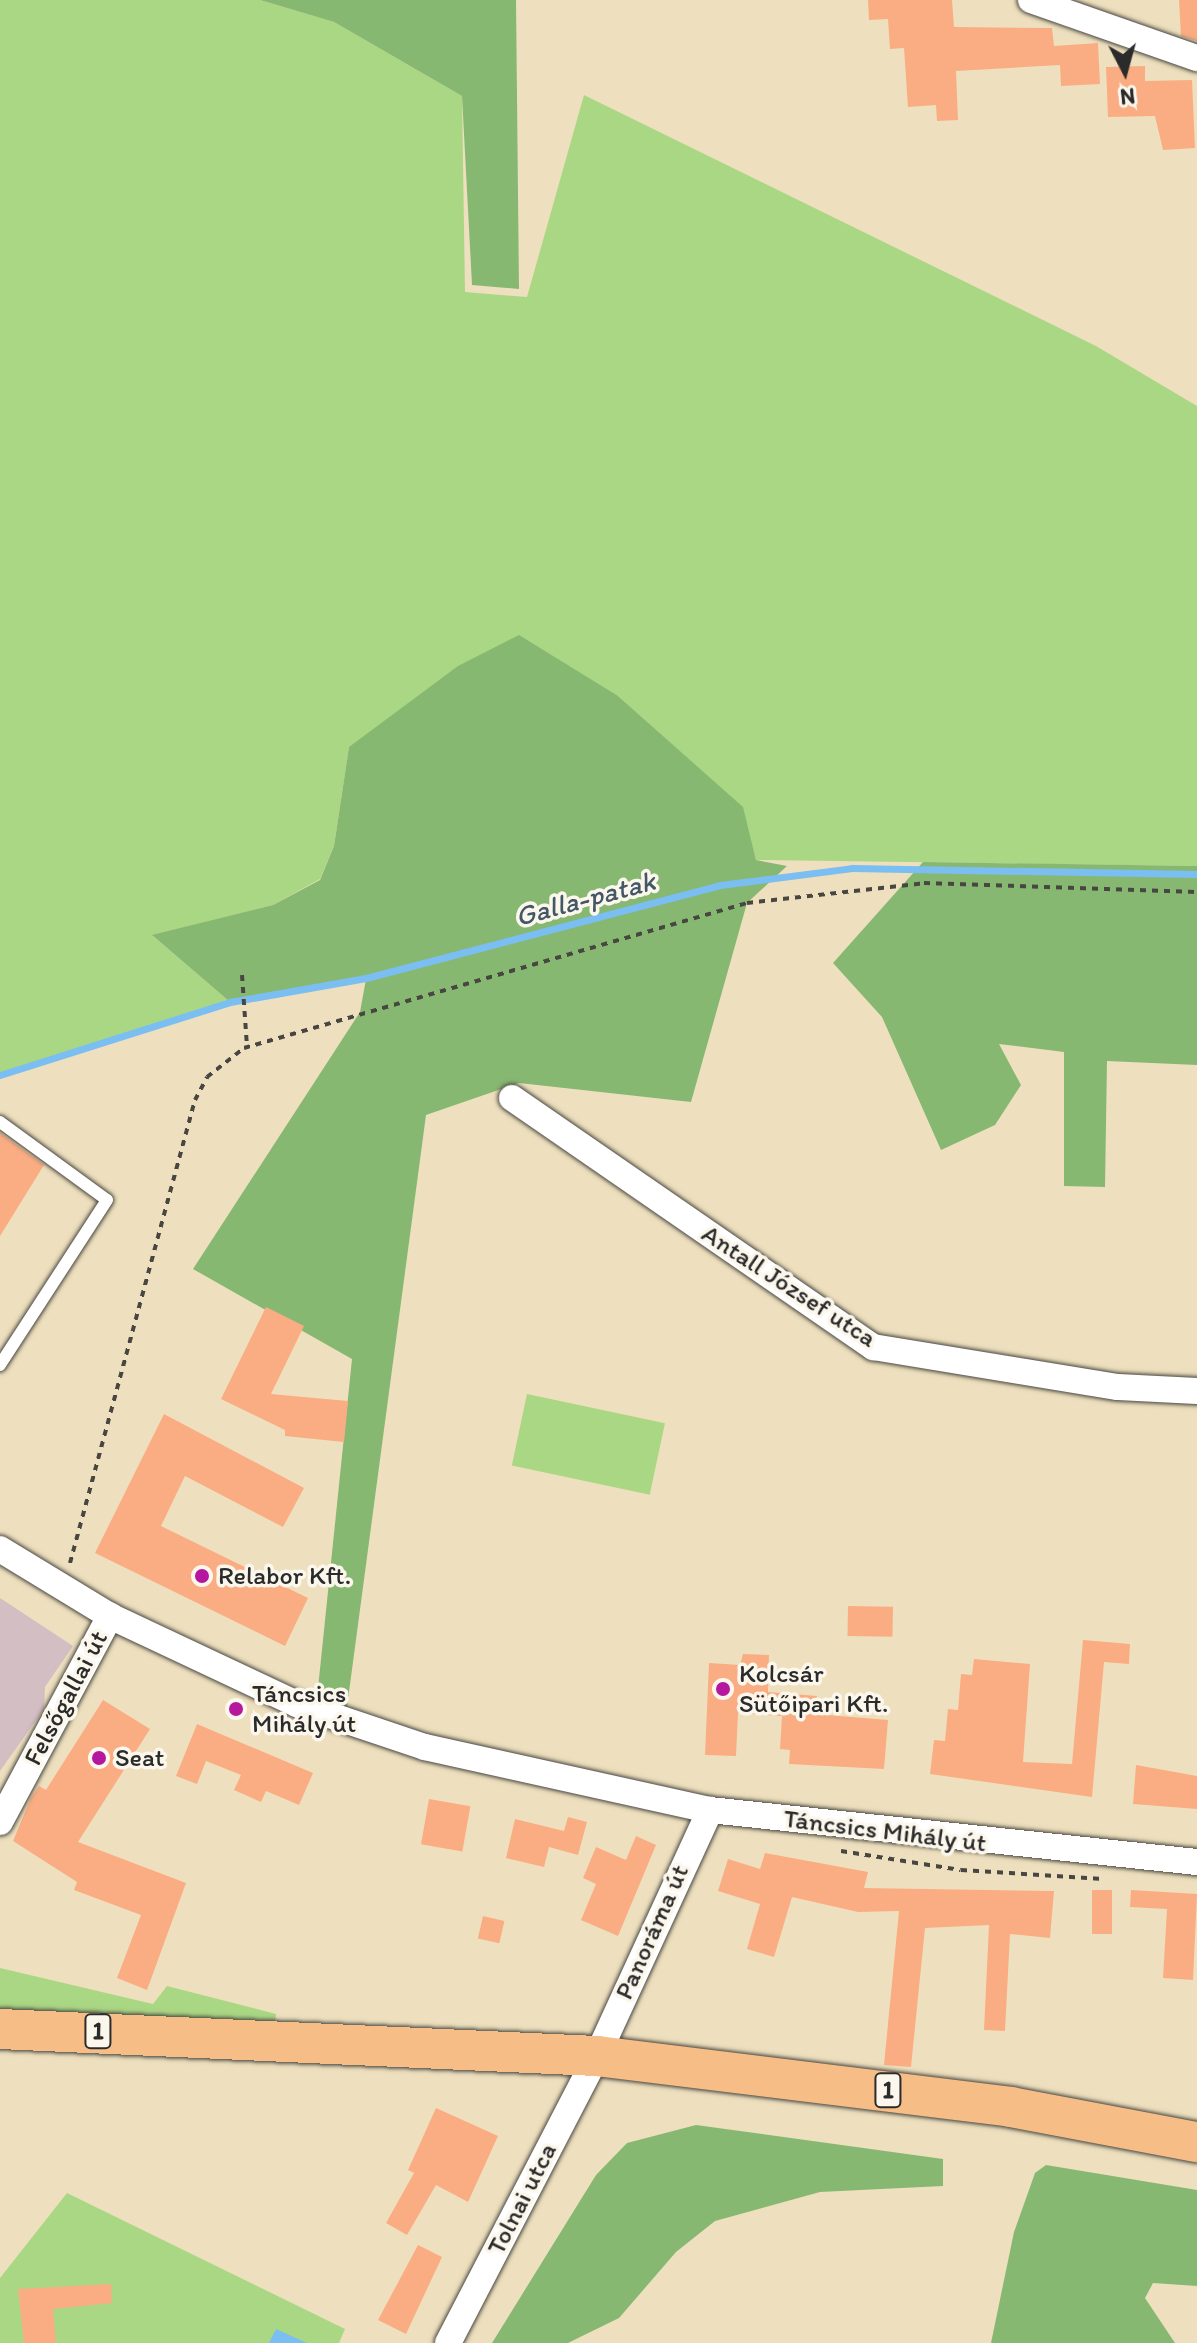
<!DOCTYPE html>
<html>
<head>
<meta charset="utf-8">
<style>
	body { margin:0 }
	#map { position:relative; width:1197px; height:2343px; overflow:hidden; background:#eee0be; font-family:Itim,sans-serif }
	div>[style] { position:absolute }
	.industrial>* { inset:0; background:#d2bec3 }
	.green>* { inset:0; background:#aad784; transform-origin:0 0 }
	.forest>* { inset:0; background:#87b872 }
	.water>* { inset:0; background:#7bbef1 }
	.stream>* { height:7px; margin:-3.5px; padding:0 3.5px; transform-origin:3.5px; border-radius:3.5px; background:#7bbef1 }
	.building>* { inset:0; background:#faad83; transform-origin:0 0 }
	.path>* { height:4px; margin-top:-2px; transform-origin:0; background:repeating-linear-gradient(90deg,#484641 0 6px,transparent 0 12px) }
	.roads { filter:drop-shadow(0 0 2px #484641) drop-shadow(0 0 2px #484641) }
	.service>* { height:12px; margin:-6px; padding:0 6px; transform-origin:6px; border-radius:6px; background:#fff }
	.minor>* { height:26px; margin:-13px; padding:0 13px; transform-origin:13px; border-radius:13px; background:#fff }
	.primary>* { height:40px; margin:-20px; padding:0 20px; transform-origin:20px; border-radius:20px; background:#f6be86 }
	.dots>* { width:22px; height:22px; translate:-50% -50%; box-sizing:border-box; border:4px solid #fbf7ec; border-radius:50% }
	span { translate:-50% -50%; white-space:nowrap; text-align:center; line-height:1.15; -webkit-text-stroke:7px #fbf7ec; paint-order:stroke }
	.shield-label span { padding:2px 6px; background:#fbf7ec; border:2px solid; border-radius:6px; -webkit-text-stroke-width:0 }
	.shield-label { font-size:24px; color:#2b2b2b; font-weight:700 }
	.street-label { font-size:26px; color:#2b2b2b }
	.poi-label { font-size:26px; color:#2b2b2b }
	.left { translate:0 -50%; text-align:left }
	.water-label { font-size:28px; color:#435766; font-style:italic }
	.north { position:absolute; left:1085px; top:32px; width:80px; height:80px; -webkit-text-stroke:6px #fbf7ec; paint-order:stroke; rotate:174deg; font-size:22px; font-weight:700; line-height:32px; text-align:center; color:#2b2b2b }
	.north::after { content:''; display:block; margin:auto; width:28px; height:36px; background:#2b2b2b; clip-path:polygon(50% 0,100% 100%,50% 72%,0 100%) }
</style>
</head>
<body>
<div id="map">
	<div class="industrial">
		<i style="clip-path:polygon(0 1598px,73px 1646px,45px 1687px,44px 1709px,0 1771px)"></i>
	</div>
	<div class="green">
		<i style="clip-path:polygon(0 0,260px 0,334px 22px,462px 96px,465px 292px,527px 297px,584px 95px,1096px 346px,1197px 406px,1197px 866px,756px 860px,742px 807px,618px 696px,349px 747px,334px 846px,320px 879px,273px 905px,153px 936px,230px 1002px,0 1075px)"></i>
		<i style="left:527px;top:1394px;width:141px;height:73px;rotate:12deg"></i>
		<i style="clip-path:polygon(0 1968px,153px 2004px,167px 1986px,276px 2014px,274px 2030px,0 2023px)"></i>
		<i style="clip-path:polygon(67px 2193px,345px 2329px,339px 2343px,0 2343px,0 2278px)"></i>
	</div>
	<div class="forest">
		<i style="clip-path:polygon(260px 0,516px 0,519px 289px,472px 285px,462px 96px,334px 22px)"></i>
		<i style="clip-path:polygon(519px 635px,618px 696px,743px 807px,756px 860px,787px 866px,747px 903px,691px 1102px,519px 1083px,426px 1115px,347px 1707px,317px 1698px,352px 1359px,193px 1269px,360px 1012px,366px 979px,230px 1002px,152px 935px,273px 905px,320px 880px,334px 846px,349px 747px,458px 666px)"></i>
		<i style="clip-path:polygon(923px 862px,1197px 866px,1197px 1065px,1107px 1061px,1105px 1187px,1064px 1186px,1064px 1052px,999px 1044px,1021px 1085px,995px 1125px,941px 1150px,882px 1017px,833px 963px)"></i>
		<i style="clip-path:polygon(696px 2125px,943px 2159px,943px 2186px,820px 2192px,715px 2221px,676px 2252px,619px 2318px,568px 2343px,492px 2343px,596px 2175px,627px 2143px)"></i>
		<i style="clip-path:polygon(1046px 2165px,1197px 2190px,1197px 2286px,1153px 2283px,1145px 2298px,1175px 2343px,991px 2343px,1014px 2232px,1035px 2173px)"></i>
	</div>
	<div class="water">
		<i style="clip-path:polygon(276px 2329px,307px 2343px,269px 2343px)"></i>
	</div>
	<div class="stream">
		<i style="left:0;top:1075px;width:241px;rotate:-17.6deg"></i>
		<i style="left:230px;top:1002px;width:138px;rotate:-10deg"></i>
		<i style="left:366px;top:978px;width:366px;rotate:-14.7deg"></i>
		<i style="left:720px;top:885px;width:133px;rotate:-7.3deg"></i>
		<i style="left:852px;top:868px;width:345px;rotate:1deg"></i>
	</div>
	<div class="building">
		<i style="clip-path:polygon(868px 0,952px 0,954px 27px,1052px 28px,1054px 46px,1098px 43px,1100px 84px,1061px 86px,1060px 65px,956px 71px,958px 120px,937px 121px,936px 105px,908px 107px,904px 48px,890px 49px,888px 19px,869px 20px)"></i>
		<i style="clip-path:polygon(1179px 0,1197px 0,1197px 41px,1181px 36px)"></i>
		<i style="clip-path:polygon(1145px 66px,1145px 81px,1192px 80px,1195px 148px,1163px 150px,1155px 116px,1108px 117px,1106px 67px)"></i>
		<i style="clip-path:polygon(0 1133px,44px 1165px,0 1236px)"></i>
		<i style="clip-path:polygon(266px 1307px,304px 1326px,271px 1394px,348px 1401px,344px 1442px,285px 1436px,285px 1430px,221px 1399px)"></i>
		<i style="clip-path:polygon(164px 1414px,304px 1488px,283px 1527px,185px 1476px,161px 1526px,308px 1598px,285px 1646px,95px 1553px)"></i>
		<i style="left:848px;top:1606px;width:45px;height:30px;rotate:1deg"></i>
		<i style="clip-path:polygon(1083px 1640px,1130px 1644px,1129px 1664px,1104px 1662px,1092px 1797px,930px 1774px,934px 1740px,945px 1741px,948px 1709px,958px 1710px,961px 1674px,972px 1675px,974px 1659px,1030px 1664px,1023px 1762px,1072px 1764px)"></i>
		<i style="clip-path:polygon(743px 1654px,769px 1655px,768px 1692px,817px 1696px,816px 1714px,888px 1720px,884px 1769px,789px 1764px,790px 1750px,780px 1749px,782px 1716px,738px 1713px,736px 1756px,705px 1755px,709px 1663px,740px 1665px)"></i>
		<i style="clip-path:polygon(103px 1700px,150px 1729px,78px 1842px,186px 1883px,147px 1990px,117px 1978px,141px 1915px,74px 1890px,77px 1882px,13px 1841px,31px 1798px,39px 1786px,46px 1790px)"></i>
		<i style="clip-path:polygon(197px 1724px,313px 1773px,299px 1805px,266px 1791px,261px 1802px,234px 1790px,241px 1775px,206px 1761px,197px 1784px,176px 1776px)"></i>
		<i style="clip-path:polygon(1136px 1765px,1197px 1776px,1197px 1809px,1133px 1804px)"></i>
		<i style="left:429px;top:1799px;width:42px;height:46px;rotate:10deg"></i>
		<i style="clip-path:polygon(568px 1817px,587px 1822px,578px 1855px,549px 1847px,544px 1867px,506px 1858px,515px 1819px,564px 1831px)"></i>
		<i style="clip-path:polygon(636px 1836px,656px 1845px,618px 1936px,581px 1920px,596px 1884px,583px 1878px,596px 1847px,626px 1860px)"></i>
		<i style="clip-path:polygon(765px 1853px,868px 1872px,864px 1888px,1054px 1891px,1050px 1938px,1010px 1934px,1005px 2031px,984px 2030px,989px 1925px,925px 1928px,911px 2067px,884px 2065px,899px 1911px,858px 1912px,792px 1897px,774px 1957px,747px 1949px,760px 1904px,718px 1891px,728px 1859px,760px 1869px)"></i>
		<i style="left:1092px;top:1890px;width:20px;height:44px"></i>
		<i style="clip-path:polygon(1131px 1890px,1197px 1894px,1193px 1980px,1163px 1978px,1167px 1909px,1130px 1907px)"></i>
		<i style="left:483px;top:1916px;width:22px;height:23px;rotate:13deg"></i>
		<i style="clip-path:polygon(436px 2108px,498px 2136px,468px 2202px,436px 2185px,407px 2235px,386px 2223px,414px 2173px,408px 2170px)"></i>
		<i style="clip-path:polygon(418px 2245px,442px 2257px,406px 2334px,378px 2320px)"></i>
		<i style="clip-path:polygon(111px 2284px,112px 2303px,53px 2309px,56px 2343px,24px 2343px,18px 2289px)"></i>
	</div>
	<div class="path">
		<i style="left:242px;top:975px;width:71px;rotate:86deg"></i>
		<i style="left:70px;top:1563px;width:480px;rotate:-74.9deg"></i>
		<i style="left:195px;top:1100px;width:26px;rotate:-62deg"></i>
		<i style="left:207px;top:1077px;width:47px;rotate:-38.1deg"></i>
		<i style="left:244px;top:1048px;width:523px;rotate:-16.08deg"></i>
		<i style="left:747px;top:903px;width:178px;rotate:-6.4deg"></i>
		<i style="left:924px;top:883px;width:273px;rotate:1.9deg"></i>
		<i style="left:841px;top:1851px;width:121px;rotate:9deg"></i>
		<i style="left:961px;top:1870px;width:142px;rotate:3.6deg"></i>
	</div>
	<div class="roads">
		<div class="service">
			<i style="left:0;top:1122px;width:132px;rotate:36.1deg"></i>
			<i style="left:107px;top:1200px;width:197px;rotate:123deg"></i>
		</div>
		<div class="minor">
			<i style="left:1031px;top:0;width:176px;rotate:19.3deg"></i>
			<i style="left:512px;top:1098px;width:439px;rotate:34.6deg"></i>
			<i style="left:873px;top:1347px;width:248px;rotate:9.3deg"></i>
			<i style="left:1118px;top:1387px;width:79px;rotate:2.9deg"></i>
			<i style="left:0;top:1549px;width:129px;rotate:31.3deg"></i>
			<i style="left:110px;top:1616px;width:207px;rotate:25.2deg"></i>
			<i style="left:297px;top:1704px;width:135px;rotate:18.6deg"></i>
			<i style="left:425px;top:1747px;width:292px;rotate:12.5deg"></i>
			<i style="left:710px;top:1810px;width:490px;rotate:6.1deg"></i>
			<i style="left:0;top:1822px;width:234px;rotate:-61.9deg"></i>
			<i style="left:448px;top:2343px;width:323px;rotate:-62.6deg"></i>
			<i style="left:597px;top:2056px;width:271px;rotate:-65.3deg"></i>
		</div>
		<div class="primary">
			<i style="left:0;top:2029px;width:598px;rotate:2.59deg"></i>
			<i style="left:597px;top:2056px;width:417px;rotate:7deg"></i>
			<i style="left:1011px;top:2107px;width:189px;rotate:10.7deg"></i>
		</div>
	</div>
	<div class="dots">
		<i style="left:202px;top:1576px;background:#b5179e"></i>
		<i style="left:723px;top:1689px;background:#b5179e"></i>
		<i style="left:236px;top:1709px;background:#b5179e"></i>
		<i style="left:99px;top:1758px;background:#b5179e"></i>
	</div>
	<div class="shield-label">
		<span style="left:98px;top:2031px">1</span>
		<span style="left:888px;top:2090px">1</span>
	</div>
	<div class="street-label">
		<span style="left:789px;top:1286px;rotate:33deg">Antall József utca</span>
		<span style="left:66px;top:1698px;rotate:-62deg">Felsőgallai út</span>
		<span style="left:885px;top:1831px;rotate:7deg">Táncsics Mihály út</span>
		<span style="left:652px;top:1932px;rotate:-66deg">Panoráma út</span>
		<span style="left:522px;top:2199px;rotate:-63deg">Tolnai utca</span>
	</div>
	<div class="poi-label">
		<span class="left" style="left:218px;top:1576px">Relabor Kft.</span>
		<span class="left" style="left:739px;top:1689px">Kolcsár<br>Sütőipari Kft.</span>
		<span class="left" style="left:252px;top:1709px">Táncsics<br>Mihály út</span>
		<span class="left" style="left:115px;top:1758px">Seat</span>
	</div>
	<div class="water-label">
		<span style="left:585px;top:898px;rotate:-15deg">Galla-patak</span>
	</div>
	<div class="north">N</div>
</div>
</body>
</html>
